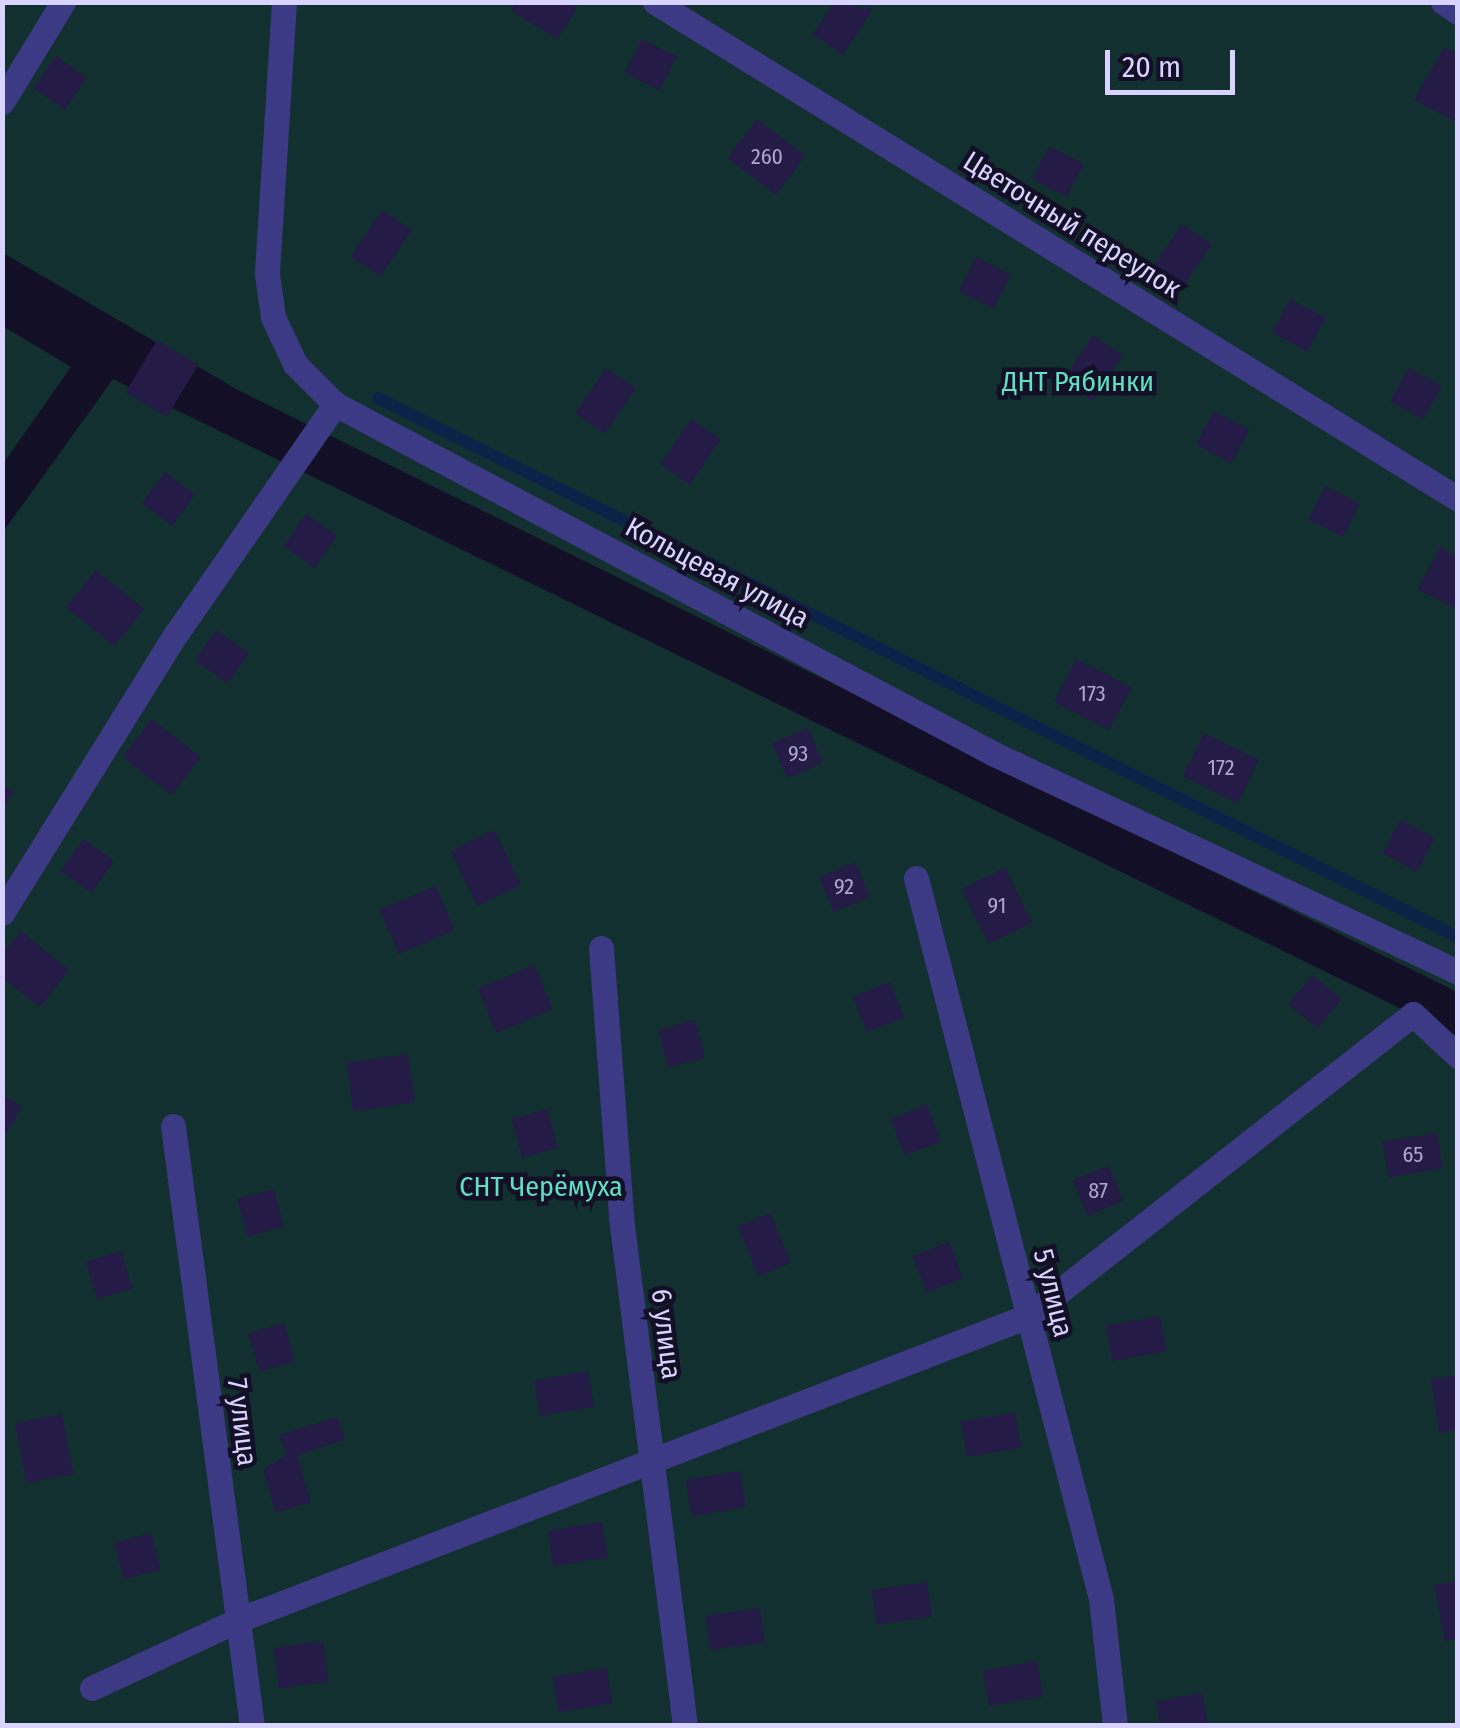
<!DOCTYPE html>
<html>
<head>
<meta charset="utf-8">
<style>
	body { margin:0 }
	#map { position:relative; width:1460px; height:1728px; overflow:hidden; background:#130f26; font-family:"Fira Sans Condensed",sans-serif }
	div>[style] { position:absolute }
	.green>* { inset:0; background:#12302f }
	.stream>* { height:12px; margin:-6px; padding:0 6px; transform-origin:6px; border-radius:6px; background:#0c2248 }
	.building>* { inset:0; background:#241b47; transform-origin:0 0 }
	.minor>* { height:25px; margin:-12.5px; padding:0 12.5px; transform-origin:12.5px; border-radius:12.5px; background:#3d3a85 }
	span { translate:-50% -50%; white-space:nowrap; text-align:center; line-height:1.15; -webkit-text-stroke:9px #130f26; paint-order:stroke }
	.number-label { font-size:22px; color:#aca6d1 }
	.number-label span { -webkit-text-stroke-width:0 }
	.street-label { font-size:28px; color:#d9d4ff }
	.park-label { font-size:28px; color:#5fe0c0 }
	.frame { position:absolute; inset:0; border:5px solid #d9d4ff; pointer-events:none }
	.scale { position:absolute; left:1105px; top:50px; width:130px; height:45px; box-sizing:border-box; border:5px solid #d9d4ff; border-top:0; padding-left:12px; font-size:30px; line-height:35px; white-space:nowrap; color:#d9d4ff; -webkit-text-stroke:8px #130f26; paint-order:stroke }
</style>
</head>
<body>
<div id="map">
	<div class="green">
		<i style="clip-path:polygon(3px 3px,1457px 3px,1457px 992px,238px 390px,3px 253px)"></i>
		<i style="clip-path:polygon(3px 326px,71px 367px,3px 464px)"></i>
		<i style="clip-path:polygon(113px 379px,1457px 1036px,1457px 1725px,3px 1726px,3px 532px)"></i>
	</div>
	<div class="stream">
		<i style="left:378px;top:398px;width:1207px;rotate:26.52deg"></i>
	</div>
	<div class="building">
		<i style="clip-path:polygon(516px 2px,568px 2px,577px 8px,558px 39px,511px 11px)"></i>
		<i style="clip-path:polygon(834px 2px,873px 9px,843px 55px,813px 34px)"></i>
		<i style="left:642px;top:39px;width:39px;height:38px;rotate:27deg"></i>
		<i style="clip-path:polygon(1444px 47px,1458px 54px,1458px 123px,1414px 100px)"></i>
		<i style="left:56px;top:56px;width:38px;height:39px;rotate:35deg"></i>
		<i style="left:757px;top:119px;width:61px;height:49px;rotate:37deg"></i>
		<i style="left:1049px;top:146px;width:39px;height:37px;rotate:27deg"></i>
		<i style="left:382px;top:210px;width:36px;height:56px;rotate:34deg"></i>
		<i style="left:1182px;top:224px;width:36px;height:55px;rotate:34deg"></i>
		<i style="left:976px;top:257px;width:39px;height:38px;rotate:27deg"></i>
		<i style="left:1290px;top:299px;width:40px;height:38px;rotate:28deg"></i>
		<i style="left:1093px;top:335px;width:36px;height:55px;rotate:34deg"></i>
		<i style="left:157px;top:340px;width:48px;height:61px;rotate:31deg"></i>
		<i style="left:606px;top:368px;width:36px;height:55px;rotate:34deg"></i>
		<i style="left:1408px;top:368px;width:38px;height:38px;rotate:28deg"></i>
		<i style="left:1214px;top:411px;width:40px;height:38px;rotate:28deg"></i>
		<i style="left:691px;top:419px;width:36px;height:55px;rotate:34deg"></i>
		<i style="left:165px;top:472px;width:38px;height:39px;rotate:37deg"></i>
		<i style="left:1325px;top:486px;width:39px;height:37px;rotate:27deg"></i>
		<i style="left:306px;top:514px;width:38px;height:39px;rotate:35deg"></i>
		<i style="clip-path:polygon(1440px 547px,1458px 556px,1458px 609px,1418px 590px)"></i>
		<i style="left:96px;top:570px;width:62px;height:48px;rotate:39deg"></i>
		<i style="left:216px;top:630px;width:40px;height:37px;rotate:35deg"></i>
		<i style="left:1076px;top:659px;width:62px;height:48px;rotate:27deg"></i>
		<i style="left:152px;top:719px;width:62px;height:48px;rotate:38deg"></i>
		<i style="left:808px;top:728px;width:38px;height:39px;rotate:67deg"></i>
		<i style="left:1204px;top:733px;width:61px;height:48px;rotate:26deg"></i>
		<i style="clip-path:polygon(2px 784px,14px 793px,2px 809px)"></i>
		<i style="left:1400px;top:820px;width:39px;height:38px;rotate:27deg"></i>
		<i style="left:494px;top:830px;width:61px;height:48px;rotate:64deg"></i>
		<i style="left:83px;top:839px;width:38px;height:39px;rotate:35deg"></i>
		<i style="left:855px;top:862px;width:38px;height:39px;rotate:67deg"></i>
		<i style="left:1005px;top:868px;width:61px;height:48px;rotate:64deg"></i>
		<i style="left:436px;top:886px;width:48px;height:61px;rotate:67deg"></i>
		<i style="clip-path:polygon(21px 931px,69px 970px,40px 1007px,2px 978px,2px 955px)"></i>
		<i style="left:534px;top:965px;width:48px;height:61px;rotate:67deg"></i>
		<i style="left:1312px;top:975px;width:38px;height:38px;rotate:39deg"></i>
		<i style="left:890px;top:982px;width:38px;height:40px;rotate:68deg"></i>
		<i style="left:695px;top:1020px;width:39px;height:38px;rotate:75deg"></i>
		<i style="left:408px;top:1054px;width:49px;height:62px;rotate:82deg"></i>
		<i style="clip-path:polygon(2px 1095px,22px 1106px,2px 1141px)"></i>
		<i style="left:927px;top:1105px;width:39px;height:39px;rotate:69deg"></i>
		<i style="left:547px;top:1109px;width:40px;height:37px;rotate:74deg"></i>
		<i style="left:1437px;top:1133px;width:36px;height:55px;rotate:81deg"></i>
		<i style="left:1109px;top:1166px;width:38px;height:39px;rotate:68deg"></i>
		<i style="left:274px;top:1189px;width:39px;height:38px;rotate:75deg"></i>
		<i style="left:770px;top:1213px;width:54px;height:35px;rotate:67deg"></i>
		<i style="left:949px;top:1242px;width:39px;height:39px;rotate:69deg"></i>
		<i style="left:121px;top:1251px;width:39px;height:37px;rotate:73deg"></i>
		<i style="left:1160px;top:1316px;width:36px;height:55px;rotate:80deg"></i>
		<i style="left:284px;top:1323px;width:40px;height:37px;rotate:74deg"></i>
		<i style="left:588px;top:1371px;width:36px;height:55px;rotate:80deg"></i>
		<i style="clip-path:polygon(1458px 1375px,1458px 1430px,1439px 1433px,1431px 1379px)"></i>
		<i style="left:1015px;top:1412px;width:36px;height:55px;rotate:80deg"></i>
		<i style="left:62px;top:1414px;width:61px;height:48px;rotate:79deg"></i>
		<i style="clip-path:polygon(338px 1417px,345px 1440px,297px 1455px,311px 1502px,276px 1513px,263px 1470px,286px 1455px,279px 1435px)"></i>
		<i style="left:740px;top:1471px;width:37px;height:55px;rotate:81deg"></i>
		<i style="left:602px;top:1522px;width:36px;height:55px;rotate:81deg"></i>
		<i style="left:151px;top:1533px;width:38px;height:38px;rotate:75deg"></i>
		<i style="clip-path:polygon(1458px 1581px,1458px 1639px,1445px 1641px,1434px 1585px)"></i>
		<i style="left:927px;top:1582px;width:35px;height:56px;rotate:82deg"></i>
		<i style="left:760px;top:1608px;width:35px;height:55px;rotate:82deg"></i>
		<i style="left:323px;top:1641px;width:41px;height:50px;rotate:82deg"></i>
		<i style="left:1037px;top:1661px;width:36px;height:55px;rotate:80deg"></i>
		<i style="left:607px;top:1668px;width:36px;height:55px;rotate:81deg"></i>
		<i style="clip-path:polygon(1202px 1693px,1209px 1726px,1160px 1726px,1156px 1701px)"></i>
	</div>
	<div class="minor">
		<i style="left:284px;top:2px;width:273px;rotate:93.6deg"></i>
		<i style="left:267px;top:274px;width:43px;rotate:82.1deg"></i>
		<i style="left:273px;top:317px;width:52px;rotate:64.9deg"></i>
		<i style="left:295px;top:364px;width:57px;rotate:45deg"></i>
		<i style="left:335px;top:404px;width:746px;rotate:27.97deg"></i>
		<i style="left:994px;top:754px;width:513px;rotate:25.17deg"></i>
		<i style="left:655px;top:2px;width:944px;rotate:31.75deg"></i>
		<i style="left:1443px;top:2px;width:18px;rotate:34deg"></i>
		<i style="left:2px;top:102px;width:117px;rotate:-58.6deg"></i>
		<i style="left:916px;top:878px;width:744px;rotate:75.61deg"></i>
		<i style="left:1101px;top:1599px;width:128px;rotate:83.7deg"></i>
		<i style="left:2px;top:913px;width:329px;rotate:-58.1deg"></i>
		<i style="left:176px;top:634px;width:280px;rotate:-55.3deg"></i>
		<i style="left:601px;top:948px;width:270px;rotate:85.7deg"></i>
		<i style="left:621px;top:1217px;width:513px;rotate:82.83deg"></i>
		<i style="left:173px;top:1126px;width:605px;rotate:82.5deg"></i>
		<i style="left:92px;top:1688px;width:161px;rotate:-25deg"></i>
		<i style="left:238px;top:1620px;width:846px;rotate:-21.05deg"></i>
		<i style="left:1028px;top:1316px;width:489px;rotate:-38.1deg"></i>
		<i style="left:1413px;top:1014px;width:62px;rotate:43deg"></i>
	</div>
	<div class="number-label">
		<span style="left:767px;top:157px">260</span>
		<span style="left:1092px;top:694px">173</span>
		<span style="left:798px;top:754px">93</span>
		<span style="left:1221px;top:768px">172</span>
		<span style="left:844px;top:887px">92</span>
		<span style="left:997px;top:906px">91</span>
		<span style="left:1413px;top:1155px">65</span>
		<span style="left:1098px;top:1191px">87</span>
	</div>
	<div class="street-label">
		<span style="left:1072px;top:225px;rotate:32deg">Цветочный переулок</span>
		<span style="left:717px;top:573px;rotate:28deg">Кольцевая улица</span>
		<span style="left:1053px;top:1293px;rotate:76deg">5 улица</span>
		<span style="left:666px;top:1334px;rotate:83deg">6 улица</span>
		<span style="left:242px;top:1422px;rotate:83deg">7 улица</span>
	</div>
	<div class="park-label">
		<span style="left:1078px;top:382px">ДНТ Рябинки</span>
		<span style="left:541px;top:1187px">СНТ Черёмуха</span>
	</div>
	<div class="frame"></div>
	<div class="scale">20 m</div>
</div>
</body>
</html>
